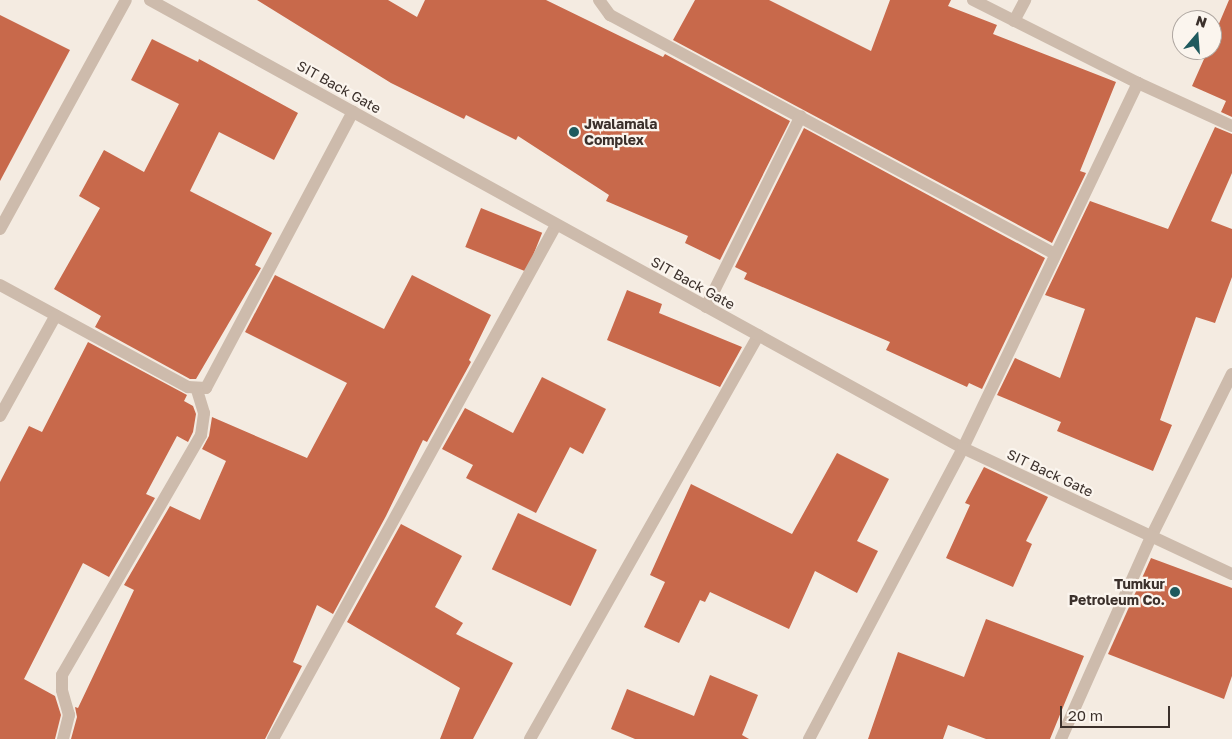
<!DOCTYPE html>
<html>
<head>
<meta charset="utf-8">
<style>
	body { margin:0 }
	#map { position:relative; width:1232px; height:739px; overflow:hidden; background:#f4ebe1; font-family:"Golos Text",sans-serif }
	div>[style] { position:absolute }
	.building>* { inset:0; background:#c8694b; transform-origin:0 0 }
	.minor>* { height:12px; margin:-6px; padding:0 6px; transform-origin:6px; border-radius:6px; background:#cdbbac }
	.tertiary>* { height:12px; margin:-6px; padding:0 6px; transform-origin:6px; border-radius:6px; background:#cdbbac }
	.dots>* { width:14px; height:14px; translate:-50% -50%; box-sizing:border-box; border:2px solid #fbf5ee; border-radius:50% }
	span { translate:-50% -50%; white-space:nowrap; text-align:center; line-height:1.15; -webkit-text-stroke:4.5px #fbf5ee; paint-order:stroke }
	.street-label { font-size:14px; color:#3b302b }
	.poi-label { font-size:14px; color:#3b302b; font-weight:700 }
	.left { translate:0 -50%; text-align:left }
	.right { translate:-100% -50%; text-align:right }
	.north { position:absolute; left:1172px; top:10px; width:50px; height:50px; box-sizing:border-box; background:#fbf5ee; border:1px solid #aea6a0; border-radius:50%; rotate:18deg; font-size:14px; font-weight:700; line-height:20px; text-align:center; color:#3b302b }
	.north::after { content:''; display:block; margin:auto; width:18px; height:22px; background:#1f5a5e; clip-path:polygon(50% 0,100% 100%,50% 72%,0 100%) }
	.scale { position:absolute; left:1060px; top:706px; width:110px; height:22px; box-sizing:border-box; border:2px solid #3b302b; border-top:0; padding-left:6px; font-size:15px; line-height:18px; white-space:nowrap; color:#3b302b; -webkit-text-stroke:4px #fbf5ee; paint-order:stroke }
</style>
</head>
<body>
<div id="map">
	<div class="building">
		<i style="clip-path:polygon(257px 0,388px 0,417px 17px,425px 0,546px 0,663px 57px,665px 54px,790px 121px,720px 260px,685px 243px,688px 236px,606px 201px,609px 195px,518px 136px,516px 140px,466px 115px,464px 119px,391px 83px)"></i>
		<i style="clip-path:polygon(695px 0,769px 0,871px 51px,890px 0,951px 0,948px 6px,997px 25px,993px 34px,1116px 82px,1080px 171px,1086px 173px,1052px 243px,673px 40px)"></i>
		<i style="clip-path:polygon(1229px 0,1232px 0,1232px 117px,1221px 112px,1226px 101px,1192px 86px,1208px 50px,1212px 50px,1212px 40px)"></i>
		<i style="clip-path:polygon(0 15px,70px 50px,0 181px)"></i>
		<i style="clip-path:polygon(152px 39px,198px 62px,199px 59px,298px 113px,274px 160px,219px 132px,190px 191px,272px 233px,255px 265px,261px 268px,196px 379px,190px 379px,95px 327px,101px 316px,54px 289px,100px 208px,79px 196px,104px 150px,144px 172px,179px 104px,131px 80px)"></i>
		<i style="clip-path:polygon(1215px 127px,1232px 134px,1232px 173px,1211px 221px,1232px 229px,1232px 277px,1215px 323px,1196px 317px,1160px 420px,1172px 425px,1153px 471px,1057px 431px,1061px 422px,997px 395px,1015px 358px,1060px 378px,1085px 309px,1045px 295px,1090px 201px,1168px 229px)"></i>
		<i style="clip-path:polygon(804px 128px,1045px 258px,982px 389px,969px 383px,967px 387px,886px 350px,890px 342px,744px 279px,747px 273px,735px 267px)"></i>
		<i style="left:481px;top:208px;width:66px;height:42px;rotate:22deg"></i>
		<i style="clip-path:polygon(275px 275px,384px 329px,412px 275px,491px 315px,469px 360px,471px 362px,427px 442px,423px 440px,386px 516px,333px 614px,317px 605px,293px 662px,302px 666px,265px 739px,71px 739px,77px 717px,75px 707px,78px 708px,134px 590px,124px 585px,170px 506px,200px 520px,226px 461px,202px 449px,209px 436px,212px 417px,307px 458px,347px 383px,245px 332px)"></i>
		<i style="clip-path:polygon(627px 290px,662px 304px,659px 313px,742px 347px,720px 387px,607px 340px)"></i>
		<i style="clip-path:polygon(88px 342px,187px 395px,184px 401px,193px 406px,196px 414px,193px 432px,188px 442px,177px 436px,146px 494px,155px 498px,109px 577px,83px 563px,24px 679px,55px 696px,61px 715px,55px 739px,0 739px,0 482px,29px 426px,42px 432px)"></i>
		<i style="clip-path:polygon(542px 377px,606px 409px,583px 454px,570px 447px,536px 513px,466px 478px,473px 465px,442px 449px,465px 408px,513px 433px)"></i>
		<i style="clip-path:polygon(837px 453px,889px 479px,857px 541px,878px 551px,857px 593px,815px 571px,789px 629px,710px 592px,705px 602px,700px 600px,679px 643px,644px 627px,665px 582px,650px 575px,691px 484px,792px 534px)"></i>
		<i style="clip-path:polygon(984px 467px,1048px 497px,1026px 541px,1032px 544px,1013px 587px,946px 558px,970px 505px,965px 503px)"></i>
		<i style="left:518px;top:513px;width:87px;height:62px;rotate:25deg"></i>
		<i style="clip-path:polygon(401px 524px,462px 556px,435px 607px,463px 623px,456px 634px,513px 663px,473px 739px,440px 739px,460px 688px,347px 622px)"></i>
		<i style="clip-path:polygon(1151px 558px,1232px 588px,1232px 676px,1224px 699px,1108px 654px)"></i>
		<i style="clip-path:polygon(986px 619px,1084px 656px,1050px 739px,986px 739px,948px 725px,943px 739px,868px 739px,898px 652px,964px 677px)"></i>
		<i style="clip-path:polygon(710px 675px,758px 695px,742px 735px,749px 739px,635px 739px,611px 729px,627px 689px,694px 716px)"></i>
	</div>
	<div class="minor">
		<i style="left:599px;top:0;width:19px;rotate:54deg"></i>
		<i style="left:610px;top:15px;width:505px;rotate:28.24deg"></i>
		<i style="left:973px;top:0;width:185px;rotate:26.7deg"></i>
		<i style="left:1138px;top:83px;width:103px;rotate:24.6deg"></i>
		<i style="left:1014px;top:21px;width:24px;rotate:-62deg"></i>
		<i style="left:0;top:229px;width:261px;rotate:-61.2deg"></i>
		<i style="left:0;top:285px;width:214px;rotate:28.5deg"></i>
		<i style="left:188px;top:387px;width:18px;rotate:3deg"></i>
		<i style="left:206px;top:388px;width:313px;rotate:-62deg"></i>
		<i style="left:706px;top:307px;width:213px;rotate:-63.6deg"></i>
		<i style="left:0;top:416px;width:115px;rotate:-61deg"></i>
		<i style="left:63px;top:739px;width:25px;rotate:-76deg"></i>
		<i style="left:69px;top:715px;width:26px;rotate:-106deg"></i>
		<i style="left:62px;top:690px;width:15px;rotate:-90deg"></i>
		<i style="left:62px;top:675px;width:277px;rotate:-59.9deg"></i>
		<i style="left:201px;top:435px;width:22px;rotate:-82deg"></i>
		<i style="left:204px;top:413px;width:24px;rotate:-107deg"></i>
		<i style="left:273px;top:739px;width:587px;rotate:-61.16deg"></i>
		<i style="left:530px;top:739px;width:464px;rotate:-60.5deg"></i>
		<i style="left:809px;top:739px;width:329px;rotate:-62.1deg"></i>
		<i style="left:963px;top:448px;width:405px;rotate:-64.4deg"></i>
		<i style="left:1061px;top:739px;width:221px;rotate:-66deg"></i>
		<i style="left:1151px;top:537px;width:182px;rotate:-63.6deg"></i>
	</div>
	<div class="tertiary">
		<i style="left:150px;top:0;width:928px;rotate:28.86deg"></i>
		<i style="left:963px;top:448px;width:297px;rotate:25.1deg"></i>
	</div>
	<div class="dots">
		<i style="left:574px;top:132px;background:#1f5a5e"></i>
		<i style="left:1175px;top:592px;background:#1f5a5e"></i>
	</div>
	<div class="street-label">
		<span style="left:339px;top:87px;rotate:29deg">SIT Back Gate</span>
		<span style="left:693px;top:283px;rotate:29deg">SIT Back Gate</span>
		<span style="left:1050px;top:473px;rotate:25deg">SIT Back Gate</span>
	</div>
	<div class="poi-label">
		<span class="left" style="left:584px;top:132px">Jwalamala<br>Complex</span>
		<span class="right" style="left:1165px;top:592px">Tumkur<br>Petroleum Co.</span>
	</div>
	<div class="north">N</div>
	<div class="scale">20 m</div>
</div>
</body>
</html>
